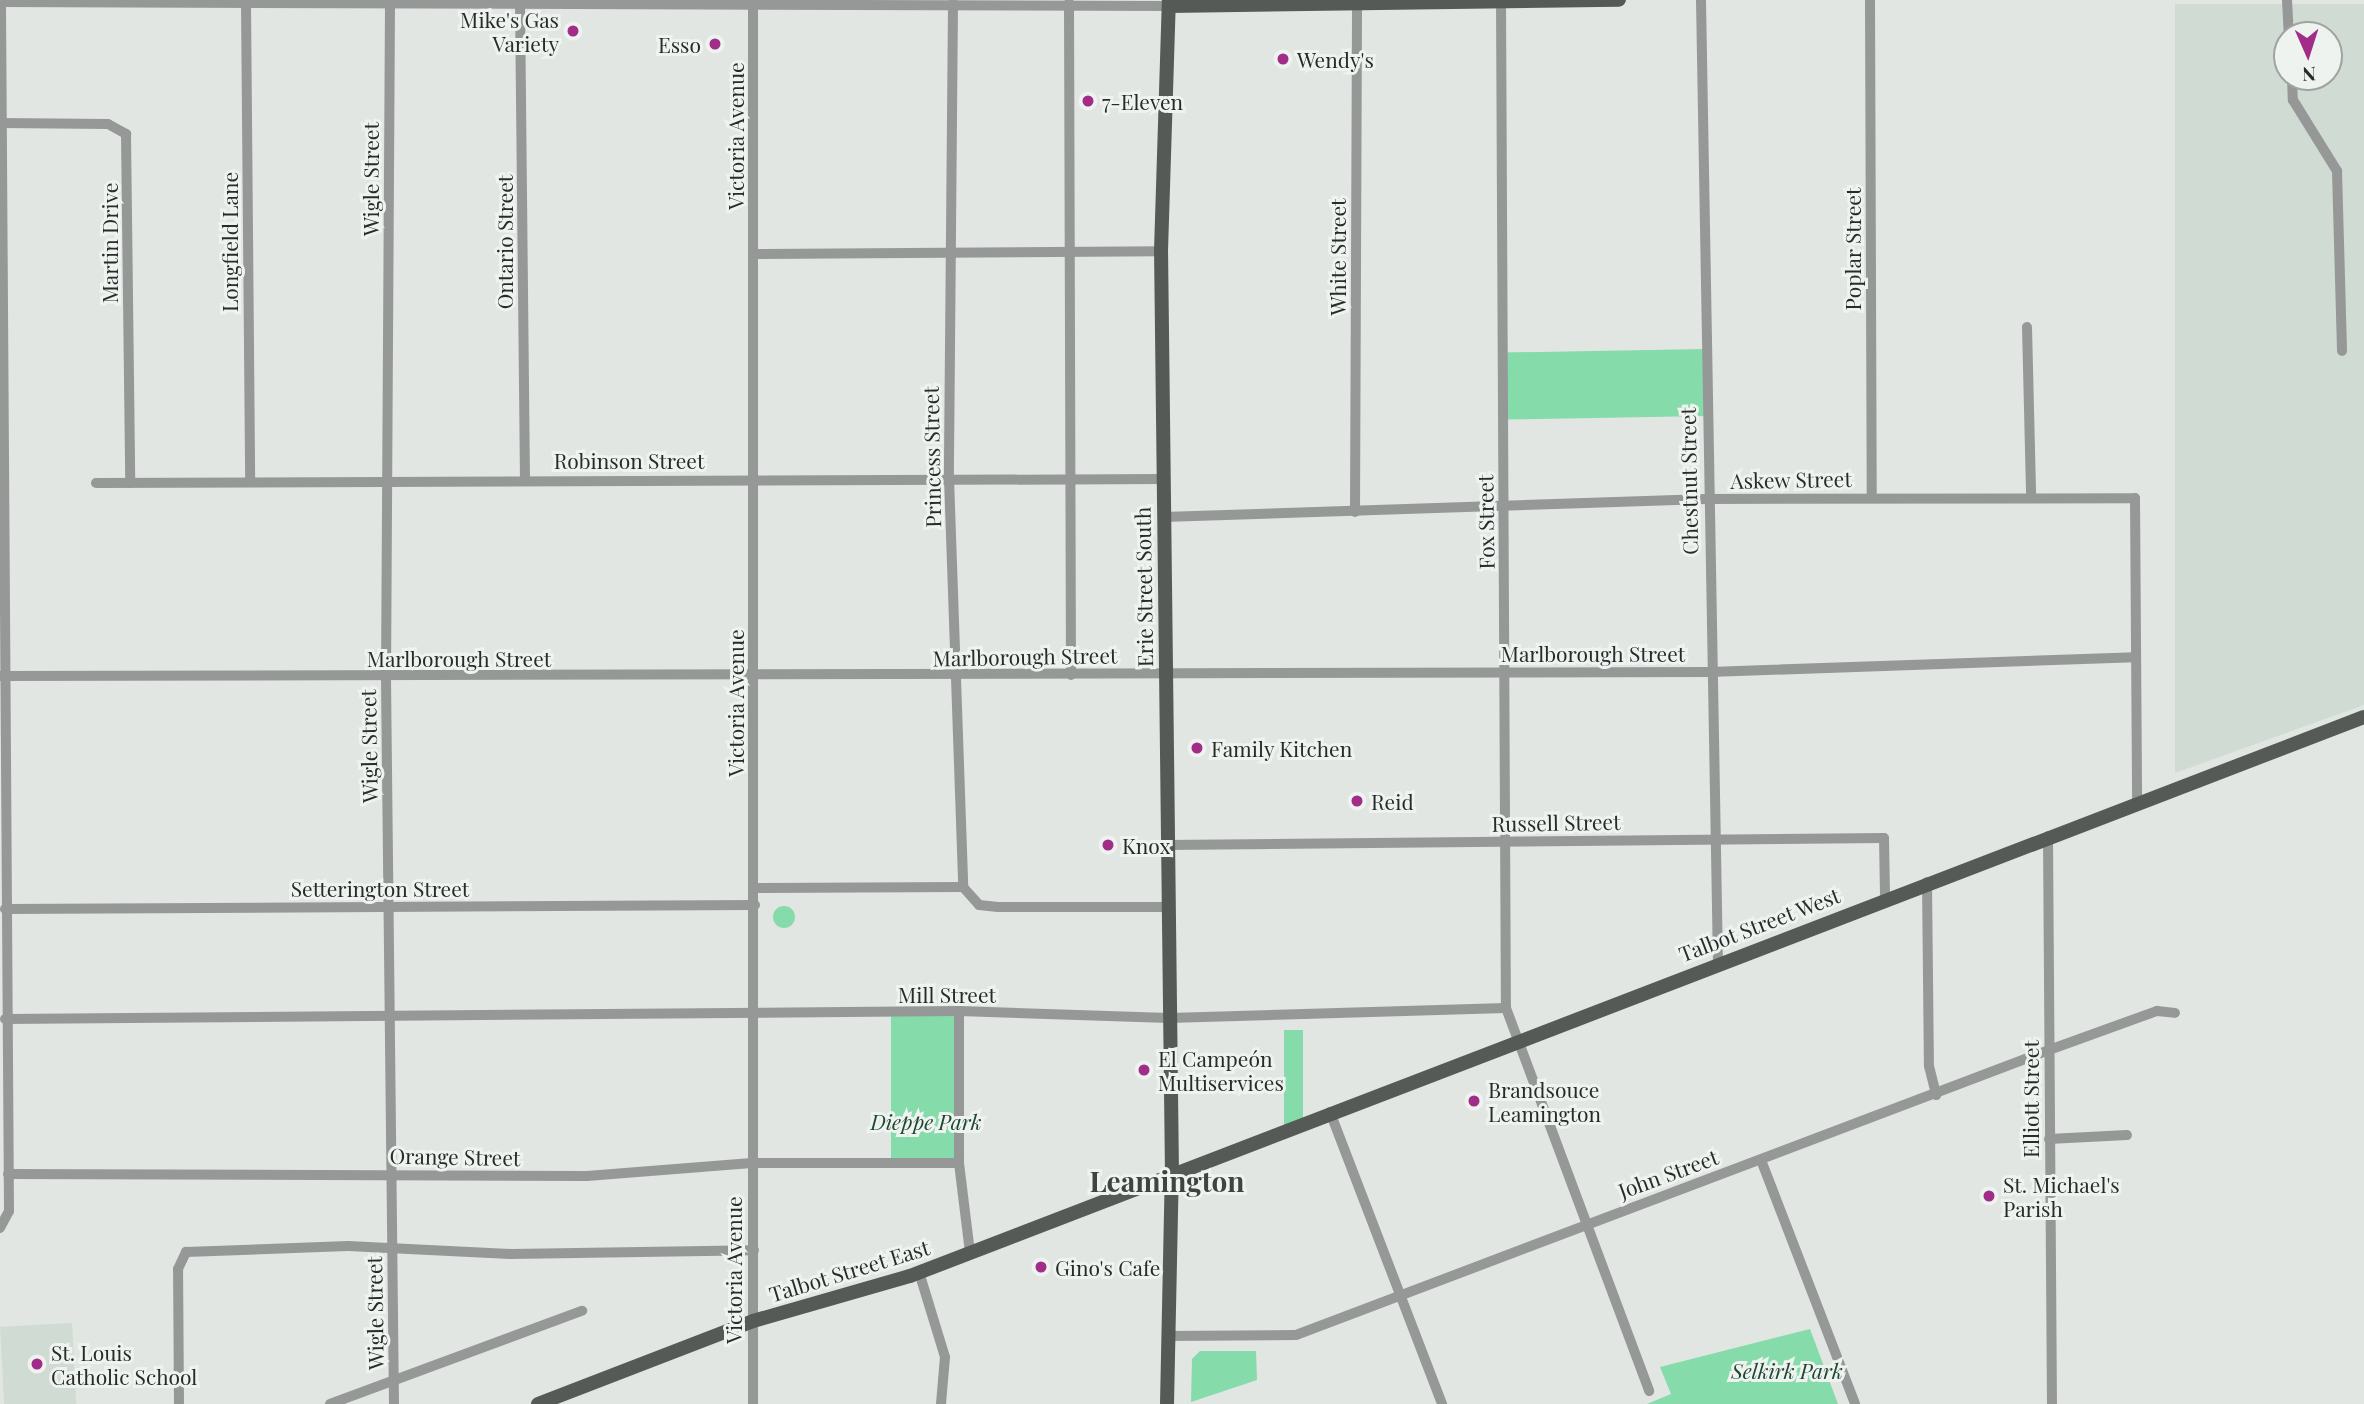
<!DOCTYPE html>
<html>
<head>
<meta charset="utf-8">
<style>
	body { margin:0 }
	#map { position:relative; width:2364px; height:1404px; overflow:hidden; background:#e1e6e2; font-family:"Playfair Display",serif }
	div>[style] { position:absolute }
	.built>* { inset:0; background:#cfdbd3; transform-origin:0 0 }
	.green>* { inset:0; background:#85dbaa; transform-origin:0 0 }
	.round { border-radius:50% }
	.minor>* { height:10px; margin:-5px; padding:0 5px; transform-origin:5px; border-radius:5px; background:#969897 }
	.major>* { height:14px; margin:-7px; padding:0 7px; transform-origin:7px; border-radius:7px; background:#565a57 }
	.dots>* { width:19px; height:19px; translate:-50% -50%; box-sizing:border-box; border:4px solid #eef3f0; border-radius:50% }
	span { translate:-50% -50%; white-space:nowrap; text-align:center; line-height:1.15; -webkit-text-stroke:6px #eef3f0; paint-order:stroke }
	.poi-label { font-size:21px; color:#292b2a }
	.right { translate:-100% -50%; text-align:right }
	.left { translate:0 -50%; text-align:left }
	.street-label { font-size:21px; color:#292b2a }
	.park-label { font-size:21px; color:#1f4732; font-style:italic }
	.district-label { font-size:28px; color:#404441; font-weight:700 }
	.north { position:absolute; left:2273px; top:21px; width:70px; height:70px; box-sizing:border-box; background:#eef3f0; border:2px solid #9fa3a1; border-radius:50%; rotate:177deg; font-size:19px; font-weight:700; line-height:28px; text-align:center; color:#292b2a }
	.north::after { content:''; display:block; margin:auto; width:24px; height:32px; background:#a12d88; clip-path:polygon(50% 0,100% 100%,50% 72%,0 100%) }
</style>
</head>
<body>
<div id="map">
	<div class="built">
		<i style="clip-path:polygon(evenodd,2175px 4px,2364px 4px,2364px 705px,2175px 773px,2175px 4px,2287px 35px,2329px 35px,2329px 77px,2287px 77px,2287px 35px)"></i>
		<i style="left:72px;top:1323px;width:81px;height:72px;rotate:87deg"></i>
	</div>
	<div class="green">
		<i style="left:1705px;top:349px;width:67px;height:202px;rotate:89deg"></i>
		<i class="round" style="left:773px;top:906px;width:22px;height:22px"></i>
		<i style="left:959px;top:1011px;width:152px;height:68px;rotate:90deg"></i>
		<i style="left:1284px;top:1030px;width:19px;height:99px"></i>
		<i style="clip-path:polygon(1810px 1329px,1838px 1404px,1647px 1404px,1671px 1394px,1660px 1367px)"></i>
		<i style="clip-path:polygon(1200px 1351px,1256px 1351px,1257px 1380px,1191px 1402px,1192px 1359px)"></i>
	</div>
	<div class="minor">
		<i style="left:1701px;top:0;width:962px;rotate:88.99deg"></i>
		<i style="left:1870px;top:0;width:497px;rotate:89.8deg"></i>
		<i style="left:2287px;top:0;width:35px;rotate:87deg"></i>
		<i style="left:0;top:2px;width:1169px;rotate:0.2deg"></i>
		<i style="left:1501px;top:2px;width:1006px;rotate:89.72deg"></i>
		<i style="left:1506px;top:1008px;width:409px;rotate:69.5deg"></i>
		<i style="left:246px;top:3px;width:479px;rotate:89.5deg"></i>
		<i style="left:520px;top:3px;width:477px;rotate:89.4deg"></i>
		<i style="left:953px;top:3px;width:475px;rotate:90.5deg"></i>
		<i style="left:949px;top:478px;width:409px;rotate:88deg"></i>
		<i style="left:963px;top:887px;width:24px;rotate:48deg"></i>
		<i style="left:979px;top:905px;width:19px;rotate:6deg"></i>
		<i style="left:998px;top:907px;width:171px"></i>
		<i style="left:1069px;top:3px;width:672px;rotate:89.83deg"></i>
		<i style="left:390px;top:4px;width:674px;rotate:90.34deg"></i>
		<i style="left:386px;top:678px;width:726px;rotate:89.37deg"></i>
		<i style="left:2292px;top:77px;width:23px;rotate:88deg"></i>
		<i style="left:2293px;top:100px;width:84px;rotate:58.2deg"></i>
		<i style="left:2337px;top:171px;width:180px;rotate:88.4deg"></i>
		<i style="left:1px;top:123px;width:107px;rotate:0.5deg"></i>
		<i style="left:108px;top:124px;width:21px;rotate:29deg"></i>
		<i style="left:126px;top:134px;width:349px;rotate:89.3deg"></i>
		<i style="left:755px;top:254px;width:406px;rotate:-0.4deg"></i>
		<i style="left:2027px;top:327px;width:169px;rotate:88.6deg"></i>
		<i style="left:96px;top:483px;width:1067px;rotate:-0.21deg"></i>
		<i style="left:1355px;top:512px;width:508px;rotate:-89.77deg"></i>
		<i style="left:1164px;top:517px;width:542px;rotate:-1.9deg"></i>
		<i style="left:1706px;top:499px;width:429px;rotate:-0.1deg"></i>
		<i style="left:2135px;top:498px;width:305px;rotate:89.6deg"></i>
		<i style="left:0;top:676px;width:1710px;rotate:-0.13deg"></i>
		<i style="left:1710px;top:672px;width:425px;rotate:-2deg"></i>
		<i style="left:2048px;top:836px;width:568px;rotate:89.6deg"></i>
		<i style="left:1168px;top:845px;width:716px;rotate:-0.56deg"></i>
		<i style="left:1884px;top:838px;width:60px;rotate:89deg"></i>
		<i style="left:1927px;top:882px;width:184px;rotate:89.4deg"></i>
		<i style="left:1929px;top:1066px;width:30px;rotate:76deg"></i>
		<i style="left:756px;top:888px;width:207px;rotate:-0.3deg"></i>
		<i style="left:5px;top:909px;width:750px;rotate:-0.31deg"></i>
		<i style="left:959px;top:1011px;width:152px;rotate:90deg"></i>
		<i style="left:959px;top:1163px;width:90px;rotate:83deg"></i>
		<i style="left:5px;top:1019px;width:954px;rotate:-0.48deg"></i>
		<i style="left:959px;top:1011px;width:210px;rotate:1.9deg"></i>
		<i style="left:1169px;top:1018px;width:337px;rotate:-1.7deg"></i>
		<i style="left:1330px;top:1112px;width:313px;rotate:69deg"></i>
		<i style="left:2049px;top:1139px;width:78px;rotate:-2.9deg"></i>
		<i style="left:1761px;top:1160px;width:261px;rotate:68.9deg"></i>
		<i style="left:8px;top:1174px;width:579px;rotate:0.2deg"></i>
		<i style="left:587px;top:1176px;width:165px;rotate:-4.5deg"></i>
		<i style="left:751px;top:1163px;width:208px"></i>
		<i style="left:0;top:1228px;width:19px;rotate:-62deg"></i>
		<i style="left:9px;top:1211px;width:1209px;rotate:-90.38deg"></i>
		<i style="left:919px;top:1272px;width:89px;rotate:73deg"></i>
		<i style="left:945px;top:1357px;width:47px;rotate:94.9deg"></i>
		<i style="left:1168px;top:1336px;width:128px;rotate:-0.4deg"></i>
		<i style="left:1296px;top:1335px;width:805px;rotate:-20.73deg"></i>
		<i style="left:2049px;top:1050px;width:115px;rotate:-19.9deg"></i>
		<i style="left:2157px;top:1011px;width:18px;rotate:6deg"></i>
		<i style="left:179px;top:1404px;width:135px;rotate:-90.4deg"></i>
		<i style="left:178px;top:1269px;width:19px;rotate:-65deg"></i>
		<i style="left:186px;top:1252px;width:162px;rotate:-2.1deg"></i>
		<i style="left:348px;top:1246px;width:163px;rotate:2.8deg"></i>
		<i style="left:511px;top:1254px;width:243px;rotate:-0.9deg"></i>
		<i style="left:330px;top:1404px;width:269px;rotate:-20.3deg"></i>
		<i style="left:753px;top:1404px;width:1403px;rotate:-90deg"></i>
	</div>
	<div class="major">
		<i style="left:1169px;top:6px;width:450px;rotate:-0.8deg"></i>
		<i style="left:538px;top:1404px;width:230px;rotate:-21.1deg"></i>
		<i style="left:753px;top:1321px;width:163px;rotate:-16deg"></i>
		<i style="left:910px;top:1276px;width:1558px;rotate:-21.03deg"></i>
		<i style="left:1167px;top:1404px;width:230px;rotate:-88.8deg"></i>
		<i style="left:1172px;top:1174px;width:923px;rotate:-90.68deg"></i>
		<i style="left:1161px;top:251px;width:251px;rotate:-88.2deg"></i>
	</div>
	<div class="dots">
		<i style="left:573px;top:31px;background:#a12d88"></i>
		<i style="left:715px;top:44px;background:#a12d88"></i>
		<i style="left:1283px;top:59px;background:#a12d88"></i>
		<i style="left:1088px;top:101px;background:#a12d88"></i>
		<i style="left:1197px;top:748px;background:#a12d88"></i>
		<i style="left:1357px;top:801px;background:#a12d88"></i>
		<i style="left:1108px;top:845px;background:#a12d88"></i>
		<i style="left:1144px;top:1070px;background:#a12d88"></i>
		<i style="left:1474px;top:1101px;background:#a12d88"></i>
		<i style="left:1989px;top:1196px;background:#a12d88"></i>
		<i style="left:1041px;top:1267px;background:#a12d88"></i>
		<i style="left:37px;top:1364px;background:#a12d88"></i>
	</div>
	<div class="poi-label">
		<span class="right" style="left:559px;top:31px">Mike's Gas<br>Variety</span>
		<span class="right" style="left:701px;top:44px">Esso</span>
		<span class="left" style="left:1297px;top:59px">Wendy's</span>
		<span class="left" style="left:1102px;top:101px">7-Eleven</span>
		<span class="left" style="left:1211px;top:748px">Family Kitchen</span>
		<span class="left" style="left:1371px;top:801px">Reid</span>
		<span class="left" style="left:1122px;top:845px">Knox</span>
		<span class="left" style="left:1158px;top:1070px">El Campeón<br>Multiservices</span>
		<span class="left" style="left:1488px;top:1101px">Brandsouce<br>Leamington</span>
		<span class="left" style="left:2003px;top:1196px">St. Michael's<br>Parish</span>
		<span class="left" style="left:1055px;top:1267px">Gino's Cafe</span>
		<span class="left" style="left:51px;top:1364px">St. Louis<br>Catholic School</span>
	</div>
	<div class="street-label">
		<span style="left:735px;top:136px;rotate:-90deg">Victoria Avenue</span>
		<span style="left:370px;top:179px;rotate:-90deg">Wigle Street</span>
		<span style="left:229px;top:242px;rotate:-90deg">Longfield Lane</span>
		<span style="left:504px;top:242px;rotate:-90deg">Ontario Street</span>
		<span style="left:109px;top:243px;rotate:-90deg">Martin Drive</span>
		<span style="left:1852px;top:249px;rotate:-90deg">Poplar Street</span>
		<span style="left:1337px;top:257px;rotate:-90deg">White Street</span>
		<span style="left:931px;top:457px;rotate:-91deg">Princess Street</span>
		<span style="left:629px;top:460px">Robinson Street</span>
		<span style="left:1791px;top:479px;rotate:-1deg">Askew Street</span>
		<span style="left:1688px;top:481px;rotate:-91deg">Chestnut Street</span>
		<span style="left:1485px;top:522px;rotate:-91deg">Fox Street</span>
		<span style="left:1143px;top:587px;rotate:-91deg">Erie Street South</span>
		<span style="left:1593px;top:653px">Marlborough Street</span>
		<span style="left:1025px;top:656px;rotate:-1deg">Marlborough Street</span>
		<span style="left:459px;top:658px">Marlborough Street</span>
		<span style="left:735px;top:703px;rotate:-90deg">Victoria Avenue</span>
		<span style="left:368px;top:746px;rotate:-91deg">Wigle Street</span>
		<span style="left:1556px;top:822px;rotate:-1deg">Russell Street</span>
		<span style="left:380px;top:888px">Setterington Street</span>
		<span style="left:1759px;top:924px;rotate:-21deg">Talbot Street West</span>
		<span style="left:947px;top:994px">Mill Street</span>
		<span style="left:2030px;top:1099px;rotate:-90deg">Elliott Street</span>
		<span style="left:455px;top:1156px;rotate:1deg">Orange Street</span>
		<span style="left:1668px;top:1173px;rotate:-20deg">John Street</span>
		<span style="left:733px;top:1270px;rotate:-90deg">Victoria Avenue</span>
		<span style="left:849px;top:1270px;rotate:-17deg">Talbot Street East</span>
		<span style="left:374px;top:1313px;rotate:-91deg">Wigle Street</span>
	</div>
	<div class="park-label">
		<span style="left:926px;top:1121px">Dieppe Park</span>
		<span style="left:1787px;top:1370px">Selkirk Park</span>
	</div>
	<div class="district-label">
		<span style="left:1167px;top:1181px">Leamington</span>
	</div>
	<div class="north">N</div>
</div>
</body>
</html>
